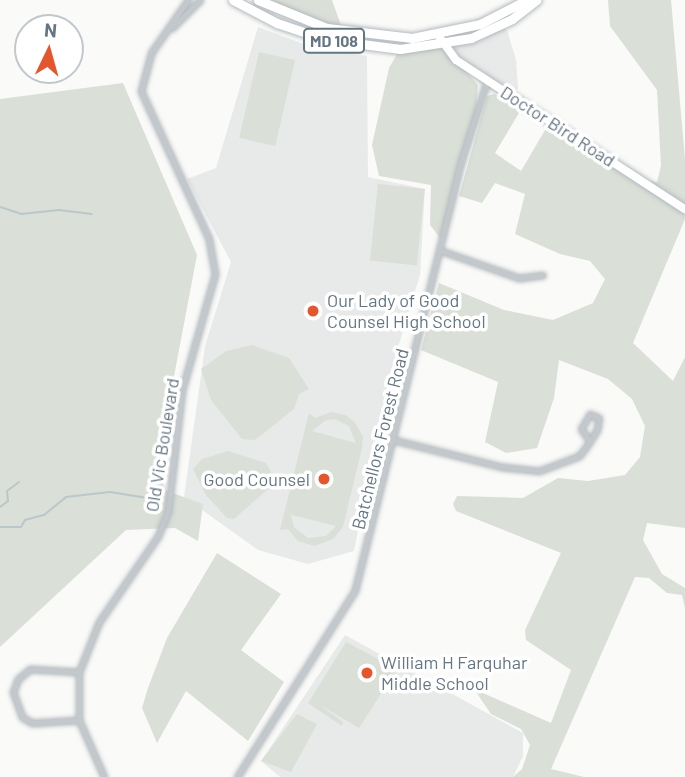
<!DOCTYPE html>
<html>
<head>
<meta charset="utf-8">
<style>
	body { margin:0 }
	#map { position:relative; width:685px; height:777px; overflow:hidden; background:#fafaf8; font-family:Barlow,sans-serif }
	div>[style] { position:absolute }
	.built>* { inset:0; background:#e8e9e9 }
	.green>* { inset:0; background:#dadfd7; transform-origin:0 0 }
	.stream>* { height:2px; margin:-1px; padding:0 1px; transform-origin:1px; border-radius:1px; background:#bbc7cb }
	.roads { filter:drop-shadow(0 0 2px #b3babf) drop-shadow(0 0 2px #b3babf) }
	.street>* { height:5px; margin:-2.5px; padding:0 2.5px; transform-origin:2.5px; border-radius:2.5px; background:#c3c8cc }
	.secondary>* { height:8px; margin:-4px; padding:0 4px; transform-origin:4px; border-radius:4px; background:#fff }
	.primary>* { height:9px; margin:-4.5px; padding:0 4.5px; transform-origin:4.5px; border-radius:4.5px; background:#fff }
	.dots>* { width:19px; height:19px; translate:-50% -50%; box-sizing:border-box; border:4px solid #fff; border-radius:50% }
	span { translate:-50% -50%; white-space:nowrap; text-align:center; line-height:1.15; -webkit-text-stroke:7px #fff; paint-order:stroke }
	.shield-label span { padding:2px 5px; background:#fff; border:2px solid; border-radius:5px; -webkit-text-stroke-width:0 }
	.shield-label { font-size:16px; color:#657683; font-weight:700 }
	.street-label { font-size:18px; color:#657683 }
	.poi-label { font-size:18px; color:#657683 }
	.left { translate:0 -50%; text-align:left }
	.right { translate:-100% -50%; text-align:right }
	.north { position:absolute; left:14px; top:14px; width:70px; height:70px; box-sizing:border-box; background:#fff; border:2px solid #c1c8cd; border-radius:50%; rotate:5deg; font-size:19px; font-weight:700; line-height:28px; text-align:center; color:#657683 }
	.north::after { content:''; display:block; margin:auto; width:24px; height:32px; background:#e4572e; clip-path:polygon(50% 0,100% 100%,50% 72%,0 100%) }
</style>
</head>
<body>
<div id="map">
	<div class="built">
		<i style="clip-path:polygon(498px 26px,507px 30px,516px 60px,518px 88px,512px 95px,443px 45px)"></i>
		<i style="clip-path:polygon(258px 27px,309px 46px,367px 56px,368px 177px,425px 189px,420px 275px,389px 377px,354px 551px,308px 564px,258px 550px,184px 497px,205px 346px,231px 262px,187px 179px,216px 168px)"></i>
		<i style="clip-path:polygon(345px 635px,523px 733px,523px 756px,513px 777px,280px 777px,261px 761px)"></i>
	</div>
	<div class="green">
		<i style="clip-path:polygon(258px 0,332px 0,343px 31px)"></i>
		<i style="clip-path:polygon(608px 0,671px 0,685px 159px,685px 219px,633px 343px,673px 381px,685px 357px,685px 528px,647px 523px,643px 540px,662px 574px,685px 588px,685px 608px,682px 595px,667px 593px,649px 578px,635px 577px,551px 769px,584px 777px,513px 777px,522px 769px,530px 745px,521px 729px,491px 714px,474px 689px,551px 723px,571px 670px,526px 640px,525px 630px,561px 553px,456px 511px,453px 504px,457px 496px,523px 498px,558px 478px,588px 481px,625px 475px,640px 457px,645px 426px,632px 399px,608px 379px,559px 360px,554px 398px,537px 448px,506px 453px,485px 442px,498px 382px,421px 350px,439px 283px,504px 310px,553px 320px,593px 303px,605px 279px,590px 261px,560px 254px,515px 234px,525px 194px,495px 183px,482px 203px,459px 196px,487px 96px,494px 94px,522px 108px,495px 153px,521px 171px,548px 125px,642px 180px,657px 182px,661px 166px,657px 90px,610px 26px)"></i>
		<i style="clip-path:polygon(443px 45px,478px 85px,476px 114px,441px 239px,430px 225px,431px 185px,379px 176px,372px 145px,389px 68px,400px 49px)"></i>
		<i style="left:259px;top:52px;width:37px;height:88px;rotate:13deg"></i>
		<i style="clip-path:polygon(123px 83px,197px 255px,156px 471px,167px 491px,203px 504px,198px 541px,175px 528px,126px 530px,0 647px,0 99px)"></i>
		<i style="left:378px;top:184px;width:47px;height:77px;rotate:6deg"></i>
		<i style="clip-path:polygon(252px 345px,289px 358px,309px 389px,299px 394px,294px 409px,255px 440px,242px 439px,211px 400px,201px 369px,226px 351px)"></i>
		<i style="clip-path:polygon(evenodd,331px 412px,346px 415px,356px 424px,363px 437px,362px 448px,343px 527px,333px 539px,314px 546px,298px 541px,288px 529px,280px 530px,309px 413px,315px 418px,331px 412px,335px 419px,349px 426px,356px 443px,312px 431px,326px 420px,335px 419px,331px 412px,291px 516px,292px 515px,336px 526px,326px 536px,308px 538px,294px 527px,291px 516px)"></i>
		<i style="clip-path:polygon(228px 451px,266px 463px,276px 482px,234px 519px,227px 518px,206px 495px,193px 469px,202px 459px)"></i>
		<i style="clip-path:polygon(217px 553px,281px 594px,241px 650px,284px 682px,248px 741px,186px 691px,157px 743px,142px 708px,148px 688px,167px 638px)"></i>
		<i style="clip-path:polygon(346px 642px,397px 669px,359px 728px,320px 705px,343px 722px,342px 726px,308px 703px)"></i>
		<i style="clip-path:polygon(297px 714px,317px 724px,291px 772px,261px 761px)"></i>
	</div>
	<div class="stream">
		<i style="left:0;top:207px;width:22px;rotate:18deg"></i>
		<i style="left:21px;top:214px;width:38px;rotate:-6deg"></i>
		<i style="left:59px;top:210px;width:33px;rotate:7deg"></i>
		<i style="left:0;top:507px;width:10px;rotate:-37deg"></i>
		<i style="left:8px;top:501px;width:10px;rotate:-96deg"></i>
		<i style="left:7px;top:491px;width:15px;rotate:-37deg"></i>
		<i style="left:0;top:527px;width:21px"></i>
		<i style="left:21px;top:527px;width:8px;rotate:-60deg"></i>
		<i style="left:25px;top:520px;width:20px;rotate:-15deg"></i>
		<i style="left:44px;top:515px;width:28px;rotate:-39deg"></i>
		<i style="left:66px;top:497px;width:44px;rotate:-6.5deg"></i>
		<i style="left:110px;top:492px;width:38px;rotate:9deg"></i>
	</div>
	<div class="roads">
		<div class="street">
			<i style="left:172px;top:28px;width:40px;rotate:-45deg"></i>
			<i style="left:442px;top:251px;width:82px;rotate:19.3deg"></i>
			<i style="left:519px;top:278px;width:24px;rotate:-7deg"></i>
			<i style="left:394px;top:440px;width:111px;rotate:14deg"></i>
			<i style="left:502px;top:467px;width:37px;rotate:6deg"></i>
			<i style="left:539px;top:471px;width:43px;rotate:-20.6deg"></i>
			<i style="left:579px;top:456px;width:11px;rotate:-52deg"></i>
			<i style="left:586px;top:447px;width:7px;rotate:-56deg"></i>
			<i style="left:590px;top:441px;width:13px;rotate:-58deg"></i>
			<i style="left:597px;top:430px;width:12px;rotate:-81deg"></i>
			<i style="left:599px;top:418px;width:10px;rotate:-156deg"></i>
			<i style="left:590px;top:414px;width:17px;rotate:121deg"></i>
			<i style="left:581px;top:429px;width:15px;rotate:53deg"></i>
			<i style="left:79px;top:672px;width:49px;rotate:-176.5deg"></i>
			<i style="left:30px;top:669px;width:16px;rotate:140deg"></i>
			<i style="left:18px;top:679px;width:14px;rotate:111deg"></i>
			<i style="left:13px;top:692px;width:27px;rotate:70deg"></i>
			<i style="left:22px;top:717px;width:12px;rotate:31deg"></i>
			<i style="left:32px;top:723px;width:47px;rotate:-3.7deg"></i>
			<i style="left:104px;top:777px;width:62px;rotate:-113.7deg"></i>
			<i style="left:79px;top:720px;width:48px;rotate:-90deg"></i>
			<i style="left:79px;top:672px;width:54px;rotate:-68.2deg"></i>
			<i style="left:99px;top:622px;width:104px;rotate:-55.5deg"></i>
			<i style="left:158px;top:536px;width:27px;rotate:-68deg"></i>
			<i style="left:168px;top:511px;width:122px;rotate:-83.4deg"></i>
			<i style="left:182px;top:390px;width:121px;rotate:-74.1deg"></i>
			<i style="left:215px;top:274px;width:36px;rotate:-100deg"></i>
			<i style="left:209px;top:239px;width:163px;rotate:-114.7deg"></i>
			<i style="left:141px;top:91px;width:39px;rotate:-75deg"></i>
			<i style="left:151px;top:53px;width:65px;rotate:-55.1deg"></i>
			<i style="left:237px;top:777px;width:221px;rotate:-57.7deg"></i>
			<i style="left:355px;top:590px;width:441px;rotate:-76.1deg"></i>
			<i style="left:461px;top:162px;width:85px;rotate:-72.2deg"></i>
		</div>
		<div class="secondary">
			<i style="left:440px;top:38px;width:27px;rotate:54deg"></i>
			<i style="left:456px;top:60px;width:273px;rotate:33.1deg"></i>
		</div>
		<div class="primary">
			<i style="left:233px;top:0;width:50px;rotate:27.6deg"></i>
			<i style="left:277px;top:23px;width:50px;rotate:18.8deg"></i>
			<i style="left:324px;top:39px;width:77px;rotate:7.5deg"></i>
			<i style="left:400px;top:49px;width:72px;rotate:-8.8deg"></i>
			<i style="left:471px;top:38px;width:45px;rotate:-24.9deg"></i>
			<i style="left:512px;top:19px;width:31px;rotate:-38deg"></i>
			<i style="left:258px;top:0;width:74px;rotate:22.1deg"></i>
			<i style="left:327px;top:28px;width:86px;rotate:6.7deg"></i>
			<i style="left:412px;top:38px;width:69px;rotate:-11.6deg"></i>
			<i style="left:480px;top:24px;width:53px;rotate:-27.1deg"></i>
		</div>
	</div>
	<div class="dots">
		<i style="left:313px;top:311px;background:#e4572e"></i>
		<i style="left:324px;top:479px;background:#e4572e"></i>
		<i style="left:367px;top:673px;background:#e4572e"></i>
	</div>
	<div class="shield-label">
		<span style="left:334px;top:41px">MD 108</span>
	</div>
	<div class="street-label">
		<span style="left:558px;top:126px;rotate:33deg">Doctor Bird Road</span>
		<span style="left:380px;top:439px;rotate:-76deg">Batchellors Forest Road</span>
		<span style="left:162px;top:445px;rotate:-81deg">Old Vic Boulevard</span>
	</div>
	<div class="poi-label">
		<span class="left" style="left:327px;top:311px">Our Lady of Good<br>Counsel High School</span>
		<span class="right" style="left:310px;top:479px">Good Counsel</span>
		<span class="left" style="left:381px;top:673px">William H Farquhar<br>Middle School</span>
	</div>
	<div class="north">N</div>
</div>
</body>
</html>
